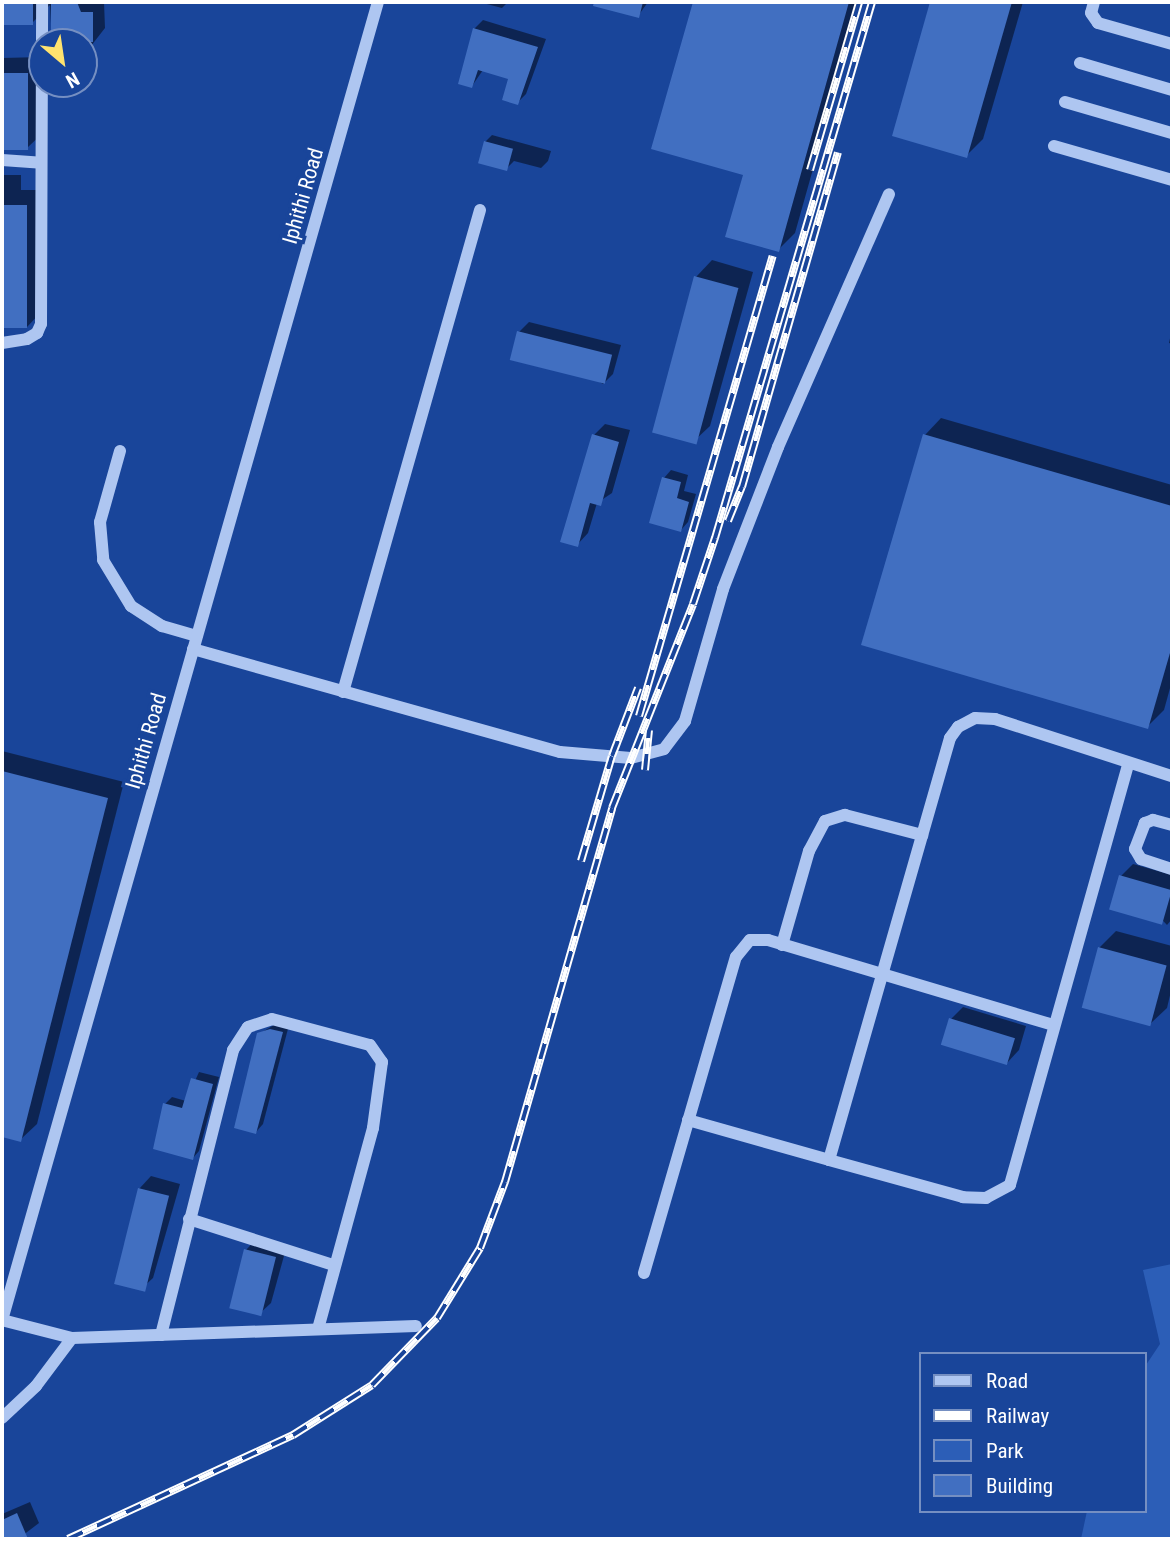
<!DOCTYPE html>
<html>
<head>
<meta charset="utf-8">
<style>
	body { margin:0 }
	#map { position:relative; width:1174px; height:1541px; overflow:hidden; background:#19459a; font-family:"Roboto Condensed",sans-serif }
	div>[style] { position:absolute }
	.green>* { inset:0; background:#2c5eb7 }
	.shadow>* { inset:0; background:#0007 }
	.building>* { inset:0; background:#416fc1; transform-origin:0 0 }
	.minor>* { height:12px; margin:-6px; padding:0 6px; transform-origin:6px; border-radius:6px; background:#aec6f1 }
	.rail>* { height:8px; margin-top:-4px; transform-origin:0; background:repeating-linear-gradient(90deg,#19459a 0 16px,#fff 0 32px); box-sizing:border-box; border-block:2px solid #fff }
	span { translate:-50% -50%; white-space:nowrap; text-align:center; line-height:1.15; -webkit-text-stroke:7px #19459a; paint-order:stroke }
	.street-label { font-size:21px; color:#fff }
	.frame { position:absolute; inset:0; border:4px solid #fff; pointer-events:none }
	.legend { position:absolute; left:919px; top:1352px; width:228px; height:161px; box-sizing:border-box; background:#19459a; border:2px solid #758fc2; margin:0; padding:9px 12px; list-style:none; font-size:21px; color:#fff }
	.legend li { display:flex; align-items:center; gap:14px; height:35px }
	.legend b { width:35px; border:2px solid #758fc2 }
	.north { position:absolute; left:28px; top:28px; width:70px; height:70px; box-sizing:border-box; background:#19459a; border:2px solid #758fc2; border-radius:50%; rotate:151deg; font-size:19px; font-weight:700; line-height:28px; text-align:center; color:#fff }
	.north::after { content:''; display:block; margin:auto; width:24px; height:32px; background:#ffe36f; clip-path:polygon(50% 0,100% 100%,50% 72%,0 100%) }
</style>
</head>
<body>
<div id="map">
	<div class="green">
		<i style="clip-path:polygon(1172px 1264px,1172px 1539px,1081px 1539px,1087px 1511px,1144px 1511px,1144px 1368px,1160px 1344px,1143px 1270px)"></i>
	</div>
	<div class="shadow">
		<i style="clip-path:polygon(2px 2px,104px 2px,105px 28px,84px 55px,84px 42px,52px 42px,50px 5px,32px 23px,2px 23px)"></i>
		<i style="clip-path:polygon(479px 2px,508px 2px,502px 8px)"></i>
		<i style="clip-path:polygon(616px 2px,648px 2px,638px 16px,613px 10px)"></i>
		<i style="clip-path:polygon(694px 2px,860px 2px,795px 233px,778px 250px,745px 174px,653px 148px)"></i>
		<i style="clip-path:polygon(932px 2px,1023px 2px,983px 139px,966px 156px,894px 135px)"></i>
		<i style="clip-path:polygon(483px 20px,546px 39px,526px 94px,517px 103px,510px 77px,483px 70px,472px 86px,474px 29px)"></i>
		<i style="clip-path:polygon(42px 57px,44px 132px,27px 148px,2px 149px,2px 58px)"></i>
		<i style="clip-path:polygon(492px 135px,551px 151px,548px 161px,541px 168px,514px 161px,506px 169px,485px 142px)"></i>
		<i style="clip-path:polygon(2px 175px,21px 175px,21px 190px,43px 190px,43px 310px,27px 327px,2px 327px)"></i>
		<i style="clip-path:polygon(712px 260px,753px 272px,710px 426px,693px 442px,696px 277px)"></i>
		<i style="clip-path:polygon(529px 322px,621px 345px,613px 374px,603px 384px,519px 332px)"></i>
		<i style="clip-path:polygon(1172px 329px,1172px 344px,1169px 343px)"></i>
		<i style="clip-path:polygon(941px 418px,1172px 485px,1172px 681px,1164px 710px,1147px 727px,925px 435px)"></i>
		<i style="clip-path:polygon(605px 424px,630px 430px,612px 493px,597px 503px,588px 533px,577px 545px,594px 435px)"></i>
		<i style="clip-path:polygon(671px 470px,688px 475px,684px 491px,696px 494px,688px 522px,681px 530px,664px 478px)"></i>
		<i style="clip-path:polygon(2px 751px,124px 782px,37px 1124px,20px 1140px,2px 1135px)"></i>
		<i style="clip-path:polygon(1133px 864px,1172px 875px,1172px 919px,1167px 925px,1121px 876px)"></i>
		<i style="clip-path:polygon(1116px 931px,1172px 946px,1172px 987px,1167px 1008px,1150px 1024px,1099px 948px)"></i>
		<i style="clip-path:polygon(963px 1007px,1026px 1026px,1019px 1050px,1007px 1063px,951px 1019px)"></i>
		<i style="clip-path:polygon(279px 1022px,289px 1025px,263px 1124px,256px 1132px,259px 1034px)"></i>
		<i style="clip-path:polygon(199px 1072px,219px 1077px,199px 1151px,193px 1158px,165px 1104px,172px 1097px,186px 1101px)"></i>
		<i style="clip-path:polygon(151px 1176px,180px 1184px,153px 1278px,140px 1290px,139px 1189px)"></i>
		<i style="clip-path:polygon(258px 1237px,287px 1245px,271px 1303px,258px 1315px,246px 1250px)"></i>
		<i style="clip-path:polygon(30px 1502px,39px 1523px,18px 1539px,2px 1539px,2px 1514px)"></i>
	</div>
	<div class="building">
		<i style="left:2px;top:2px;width:31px;height:23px"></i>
		<i style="clip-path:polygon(51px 2px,77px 2px,81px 12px,93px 12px,93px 42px,51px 42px)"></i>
		<i style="clip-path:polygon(594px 2px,643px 2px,639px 18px,593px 6px)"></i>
		<i style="clip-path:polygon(693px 2px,849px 2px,779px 252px,725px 237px,743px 175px,651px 149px)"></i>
		<i style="clip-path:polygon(930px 2px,1012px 2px,967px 158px,892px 136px)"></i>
		<i style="clip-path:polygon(473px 28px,538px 47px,518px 105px,502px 100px,508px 79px,478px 70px,472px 88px,458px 84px)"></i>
		<i style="left:2px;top:73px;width:26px;height:77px"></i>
		<i style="left:484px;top:141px;width:30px;height:23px;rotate:15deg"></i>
		<i style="left:27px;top:205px;width:123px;height:25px;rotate:90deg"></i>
		<i style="left:694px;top:276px;width:46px;height:162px;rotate:15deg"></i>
		<i style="left:517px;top:331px;width:98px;height:30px;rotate:14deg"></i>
		<i style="clip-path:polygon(592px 434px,619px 442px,601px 506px,590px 503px,578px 547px,560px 542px)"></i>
		<i style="clip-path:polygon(923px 434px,1172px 506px,1172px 646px,1148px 729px,861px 645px)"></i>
		<i style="clip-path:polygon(662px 477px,681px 482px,677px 498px,689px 502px,681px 532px,649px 523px)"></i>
		<i style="clip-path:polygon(2px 771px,108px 798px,21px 1142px,2px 1137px)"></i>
		<i style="left:1119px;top:875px;width:55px;height:36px;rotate:16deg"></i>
		<i style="left:1098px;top:947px;width:71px;height:63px;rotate:15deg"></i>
		<i style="left:949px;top:1018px;width:69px;height:28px;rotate:17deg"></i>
		<i style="clip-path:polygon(270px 1029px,283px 1032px,256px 1134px,234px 1128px,257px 1033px)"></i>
		<i style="clip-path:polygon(191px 1078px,213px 1084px,193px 1160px,153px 1149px,163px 1103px,182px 1108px)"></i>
		<i style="left:138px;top:1188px;width:32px;height:99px;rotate:14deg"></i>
		<i style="left:244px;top:1249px;width:33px;height:61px;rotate:14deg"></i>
		<i style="clip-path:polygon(17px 1513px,28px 1539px,2px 1539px,2px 1520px)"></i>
	</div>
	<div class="minor">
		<i style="left:1094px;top:2px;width:11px;rotate:105deg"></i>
		<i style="left:1091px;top:13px;width:12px;rotate:55deg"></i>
		<i style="left:1098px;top:23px;width:77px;rotate:15.8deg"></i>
		<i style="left:1080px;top:63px;width:96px;rotate:16.4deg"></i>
		<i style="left:1065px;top:102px;width:111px;rotate:16.2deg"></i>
		<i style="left:1054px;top:146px;width:123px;rotate:16.1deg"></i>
		<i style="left:2px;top:160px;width:39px;rotate:4deg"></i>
		<i style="left:2px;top:343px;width:25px;rotate:-9deg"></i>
		<i style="left:27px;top:339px;width:12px;rotate:-31deg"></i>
		<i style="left:37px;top:333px;width:10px;rotate:-66deg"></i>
		<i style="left:41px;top:324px;width:322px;rotate:-89.8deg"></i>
		<i style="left:120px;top:451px;width:74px;rotate:105.7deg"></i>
		<i style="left:100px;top:522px;width:38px;rotate:85deg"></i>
		<i style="left:103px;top:560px;width:54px;rotate:58.7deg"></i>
		<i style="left:131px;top:606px;width:37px;rotate:33deg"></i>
		<i style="left:162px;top:626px;width:36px;rotate:16deg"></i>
		<i style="left:193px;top:649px;width:381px;rotate:15.7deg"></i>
		<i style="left:560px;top:752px;width:71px;rotate:4.8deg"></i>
		<i style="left:631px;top:758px;width:34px;rotate:-15deg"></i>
		<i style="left:664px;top:749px;width:35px;rotate:-53deg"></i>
		<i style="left:685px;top:721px;width:137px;rotate:-73.9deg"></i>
		<i style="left:723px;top:589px;width:152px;rotate:-68.8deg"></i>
		<i style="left:778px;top:447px;width:276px;rotate:-66.3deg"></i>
		<i style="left:343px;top:692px;width:501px;rotate:-74.13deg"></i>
		<i style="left:1128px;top:765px;width:436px;rotate:105.7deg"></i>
		<i style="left:1010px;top:1185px;width:27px;rotate:152deg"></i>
		<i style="left:986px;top:1198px;width:23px;rotate:-178deg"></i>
		<i style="left:963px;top:1197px;width:139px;rotate:-164.6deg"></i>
		<i style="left:829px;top:1160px;width:439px;rotate:-74deg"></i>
		<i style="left:950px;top:738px;width:14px;rotate:-54deg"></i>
		<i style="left:958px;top:727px;width:19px;rotate:-28deg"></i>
		<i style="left:975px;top:718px;width:20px;rotate:3deg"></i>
		<i style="left:995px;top:719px;width:186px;rotate:17.9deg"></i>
		<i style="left:1172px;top:825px;width:20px;rotate:-165deg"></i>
		<i style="left:1153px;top:820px;width:9px;rotate:159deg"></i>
		<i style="left:1145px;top:823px;width:28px;rotate:111deg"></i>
		<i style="left:1135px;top:849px;width:12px;rotate:59deg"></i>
		<i style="left:1141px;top:859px;width:33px;rotate:18deg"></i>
		<i style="left:782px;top:945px;width:98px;rotate:-74deg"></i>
		<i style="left:809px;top:851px;width:34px;rotate:-62deg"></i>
		<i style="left:825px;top:821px;width:21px;rotate:-17deg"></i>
		<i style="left:845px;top:815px;width:80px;rotate:14.6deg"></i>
		<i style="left:688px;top:1120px;width:147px;rotate:15.8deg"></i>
		<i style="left:189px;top:1219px;width:151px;rotate:17.7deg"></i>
		<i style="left:644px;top:1273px;width:329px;rotate:-73.8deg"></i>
		<i style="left:736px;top:957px;width:22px;rotate:-51deg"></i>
		<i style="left:750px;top:940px;width:18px"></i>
		<i style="left:768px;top:940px;width:297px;rotate:16.6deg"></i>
		<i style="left:161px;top:1335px;width:294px;rotate:-75.8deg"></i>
		<i style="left:233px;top:1050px;width:27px;rotate:-57deg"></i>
		<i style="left:248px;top:1027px;width:25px;rotate:-18deg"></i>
		<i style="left:272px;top:1019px;width:101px;rotate:14.9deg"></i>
		<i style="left:370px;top:1045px;width:21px;rotate:55deg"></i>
		<i style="left:382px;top:1062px;width:67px;rotate:97.8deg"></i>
		<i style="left:373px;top:1128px;width:208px;rotate:105.3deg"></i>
		<i style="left:72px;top:1338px;width:344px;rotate:-2deg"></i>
		<i style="left:2px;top:1418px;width:47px;rotate:-43.3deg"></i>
		<i style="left:36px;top:1386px;width:60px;rotate:-53.1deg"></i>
		<i style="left:72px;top:1338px;width:72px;rotate:-165.6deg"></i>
		<i style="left:2px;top:1320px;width:1371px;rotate:-74.08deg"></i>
	</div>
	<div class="rail">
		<i style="left:810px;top:170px;width:175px;rotate:-73.7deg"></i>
		<i style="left:728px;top:521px;width:37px;rotate:-68deg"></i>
		<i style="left:742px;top:487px;width:348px;rotate:-74deg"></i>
		<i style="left:639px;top:716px;width:479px;rotate:-73.8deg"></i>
		<i style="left:645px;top:770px;width:40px;rotate:-84.3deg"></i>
		<i style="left:581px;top:861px;width:109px;rotate:-73.6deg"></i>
		<i style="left:612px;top:756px;width:73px;rotate:-69.1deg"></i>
		<i style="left:68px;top:1539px;width:248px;rotate:-24.8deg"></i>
		<i style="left:293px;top:1435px;width:93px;rotate:-32.3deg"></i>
		<i style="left:372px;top:1385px;width:93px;rotate:-45.9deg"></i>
		<i style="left:437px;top:1318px;width:82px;rotate:-58.4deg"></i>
		<i style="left:480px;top:1248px;width:71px;rotate:-69.3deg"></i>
		<i style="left:505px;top:1182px;width:389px;rotate:-74deg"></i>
		<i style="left:612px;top:808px;width:219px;rotate:-68.3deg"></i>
		<i style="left:693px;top:604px;width:70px;rotate:-71.6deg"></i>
		<i style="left:715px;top:538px;width:559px;rotate:-73.67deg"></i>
	</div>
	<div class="street-label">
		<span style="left:303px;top:196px;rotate:-74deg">Iphithi Road</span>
		<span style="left:146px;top:741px;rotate:-74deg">Iphithi Road</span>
	</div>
	<div class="frame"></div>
	<ul class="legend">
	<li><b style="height:9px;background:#aec6f1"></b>Road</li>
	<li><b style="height:9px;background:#fff"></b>Railway</li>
	<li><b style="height:19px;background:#2c5eb7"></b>Park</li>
	<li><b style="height:19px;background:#416fc1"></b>Building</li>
	</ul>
	<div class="north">N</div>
</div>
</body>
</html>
